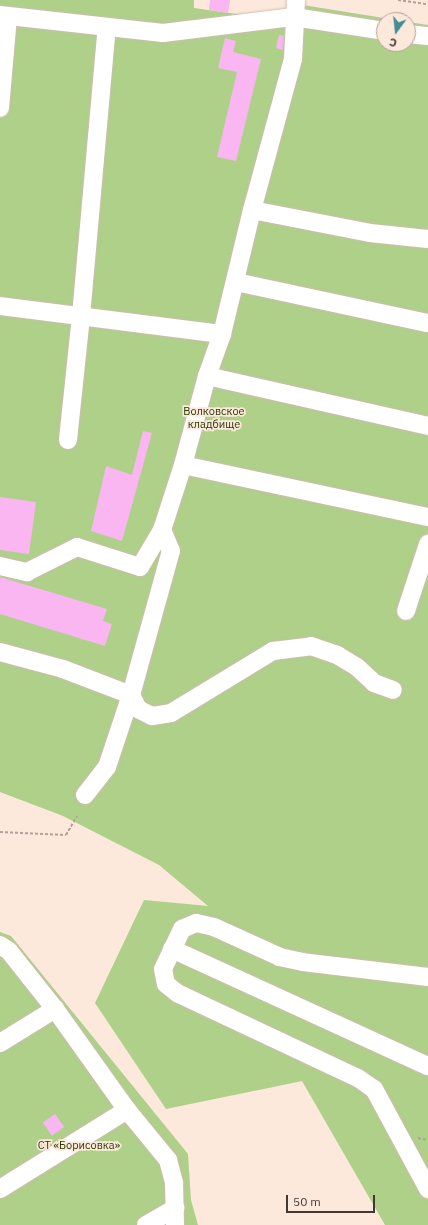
<!DOCTYPE html>
<html>
<head>
<meta charset="utf-8">
<style>
	body { margin:0 }
	#map { position:relative; width:428px; height:1225px; overflow:hidden; background:#fde8dc; font-family:"IBM Plex Sans",sans-serif }
	div>[style] { position:absolute }
	.green>* { inset:0; background:#aed089 }
	.building>* { inset:0; background:#f9b6f1; transform-origin:0 0 }
	.path>* { height:2px; margin-top:-1px; transform-origin:0; background:repeating-linear-gradient(90deg,#b1a198 0 3px,transparent 0 5px) }
	.roads { filter:drop-shadow(0 0 1px #d0bcb0) drop-shadow(0 0 1px #d0bcb0) }
	.minor>* { height:18px; margin:-9px; padding:0 9px; transform-origin:9px; border-radius:9px; background:#fff }
	span { translate:-50% -50%; white-space:nowrap; text-align:center; line-height:1.15; -webkit-text-stroke:3.5px #fde8dc; paint-order:stroke }
	.park-label { font-size:11px; color:#273c04 }
	.north { position:absolute; left:376px; top:12px; width:40px; height:40px; box-sizing:border-box; background:#fde8dc; border:1px solid #b2a299; border-radius:50%; rotate:195deg; font-size:11px; font-weight:700; line-height:16px; text-align:center; color:#413834 }
	.north::after { content:''; display:block; margin:auto; width:14px; height:18px; background:#448b94; clip-path:polygon(50% 0,100% 100%,50% 72%,0 100%) }
	.scale { position:absolute; left:286px; top:1195px; width:89px; height:18px; box-sizing:border-box; border:2px solid #413834; border-top:0; padding-left:5px; font-size:12px; line-height:14px; white-space:nowrap; color:#413834; -webkit-text-stroke:3px #fde8dc; paint-order:stroke }
</style>
</head>
<body>
<div id="map">
	<div class="green">
		<i style="clip-path:polygon(0 0,194px 0,194px 8px,299px 23px,303px 5px,396px 20px,384px 20px,384px 44px,408px 44px,408px 22px,428px 25px,428px 1225px,385px 1225px,302px 1081px,166px 1109px,95px 1003px,144px 900px,208px 906px,159px 865px,63px 816px,0 792px)"></i>
		<i style="clip-path:polygon(0 932px,11px 936px,188px 1154px,191px 1200px,198px 1225px,0 1225px)"></i>
	</div>
	<div class="building">
		<i style="clip-path:polygon(210px 0,230px 0,228px 13px,209px 10px)"></i>
		<i style="clip-path:polygon(279px 35px,284px 36px,283px 50px,276px 48px)"></i>
		<i style="clip-path:polygon(225px 38px,236px 41px,233px 52px,261px 59px,236px 161px,217px 157px,237px 72px,218px 68px)"></i>
		<i style="clip-path:polygon(143px 431px,152px 433px,122px 541px,91px 531px,106px 466px,132px 475px)"></i>
		<i style="clip-path:polygon(0 497px,36px 502px,29px 554px,0 550px)"></i>
		<i style="clip-path:polygon(0 577px,107px 609px,103px 621px,112px 624px,105px 646px,0 614px)"></i>
		<i style="left:55px;top:1114px;width:16px;height:15px;rotate:55deg"></i>
	</div>
	<div class="path">
		<i style="left:398px;top:0;width:30px;rotate:8deg"></i>
		<i style="left:0;top:832px;width:66px;rotate:2.6deg"></i>
		<i style="left:66px;top:835px;width:22px;rotate:-60deg"></i>
		<i style="left:418px;top:1138px;width:10px;rotate:11deg"></i>
	</div>
	<div class="roads">
		<div class="minor">
			<i style="left:0;top:15px;width:164px;rotate:6.3deg"></i>
			<i style="left:163px;top:33px;width:132px;rotate:-7deg"></i>
			<i style="left:294px;top:17px;width:91px;rotate:8.8deg"></i>
			<i style="left:408px;top:34px;width:20px;rotate:6deg"></i>
			<i style="left:0;top:108px;width:92px;rotate:-85deg"></i>
			<i style="left:252px;top:210px;width:120px;rotate:11deg"></i>
			<i style="left:370px;top:233px;width:58px;rotate:5.9deg"></i>
			<i style="left:236px;top:282px;width:196px;rotate:12.1deg"></i>
			<i style="left:0;top:306px;width:224px;rotate:7.2deg"></i>
			<i style="left:207px;top:376px;width:227px;rotate:12.7deg"></i>
			<i style="left:68px;top:440px;width:125px;rotate:-84deg"></i>
			<i style="left:81px;top:316px;width:290px;rotate:-84.9deg"></i>
			<i style="left:183px;top:465px;width:250px;rotate:12deg"></i>
			<i style="left:0;top:566px;width:28px;rotate:13deg"></i>
			<i style="left:27px;top:572px;width:56px;rotate:-26.6deg"></i>
			<i style="left:77px;top:547px;width:66px;rotate:17.6deg"></i>
			<i style="left:140px;top:567px;width:43px;rotate:-59.3deg"></i>
			<i style="left:406px;top:611px;width:71px;rotate:-71.8deg"></i>
			<i style="left:0;top:652px;width:65px;rotate:15.1deg"></i>
			<i style="left:63px;top:669px;width:73px;rotate:20.9deg"></i>
			<i style="left:131px;top:695px;width:149px;rotate:-74.5deg"></i>
			<i style="left:171px;top:551px;width:23px;rotate:-113deg"></i>
			<i style="left:162px;top:530px;width:68px;rotate:-72.1deg"></i>
			<i style="left:183px;top:465px;width:92px;rotate:-74.9deg"></i>
			<i style="left:207px;top:376px;width:45px;rotate:-70.3deg"></i>
			<i style="left:222px;top:334px;width:128px;rotate:-76.4deg"></i>
			<i style="left:252px;top:210px;width:156px;rotate:-74.8deg"></i>
			<i style="left:293px;top:59px;width:59px;rotate:-87.1deg"></i>
			<i style="left:85px;top:795px;width:36px;rotate:-52deg"></i>
			<i style="left:107px;top:767px;width:76px;rotate:-71.6deg"></i>
			<i style="left:131px;top:695px;width:16px;rotate:63deg"></i>
			<i style="left:138px;top:709px;width:16px;rotate:27deg"></i>
			<i style="left:152px;top:716px;width:19px;rotate:-9deg"></i>
			<i style="left:171px;top:713px;width:119px;rotate:-31.3deg"></i>
			<i style="left:273px;top:651px;width:38px;rotate:-7deg"></i>
			<i style="left:311px;top:646px;width:28px;rotate:19deg"></i>
			<i style="left:337px;top:655px;width:23px;rotate:31deg"></i>
			<i style="left:357px;top:667px;width:23px;rotate:43deg"></i>
			<i style="left:374px;top:683px;width:20px;rotate:20deg"></i>
			<i style="left:0;top:945px;width:11px;rotate:34deg"></i>
			<i style="left:9px;top:951px;width:74px;rotate:51.6deg"></i>
			<i style="left:55px;top:1009px;width:124px;rotate:54.5deg"></i>
			<i style="left:127px;top:1110px;width:65px;rotate:50.6deg"></i>
			<i style="left:168px;top:1160px;width:24px;rotate:75deg"></i>
			<i style="left:174px;top:1183px;width:42px;rotate:88.6deg"></i>
			<i style="left:172px;top:949px;width:281px;rotate:24.6deg"></i>
			<i style="left:428px;top:977px;width:126px;rotate:-173.2deg"></i>
			<i style="left:303px;top:962px;width:24px;rotate:-168deg"></i>
			<i style="left:280px;top:957px;width:72px;rotate:-155.6deg"></i>
			<i style="left:214px;top:927px;width:18px;rotate:-167deg"></i>
			<i style="left:196px;top:923px;width:15px;rotate:157deg"></i>
			<i style="left:182px;top:929px;width:44px;rotate:115.4deg"></i>
			<i style="left:163px;top:969px;width:15px;rotate:79deg"></i>
			<i style="left:166px;top:984px;width:14px;rotate:39deg"></i>
			<i style="left:177px;top:993px;width:200px;rotate:25.2deg"></i>
			<i style="left:358px;top:1078px;width:19px;rotate:35deg"></i>
			<i style="left:374px;top:1089px;width:114px;rotate:61.6deg"></i>
			<i style="left:0;top:1043px;width:65px;rotate:-31.7deg"></i>
			<i style="left:0;top:1189px;width:150px;rotate:-31.9deg"></i>
			<i style="left:146px;top:1225px;width:34px;rotate:-30deg"></i>
		</div>
	</div>
	<div class="park-label">
		<span style="left:214px;top:418px">Волковское<br>кладбище</span>
		<span style="left:79px;top:1145px">СТ «Борисовка»</span>
	</div>
	<div class="north">С</div>
	<div class="scale">50 m</div>
</div>
</body>
</html>
